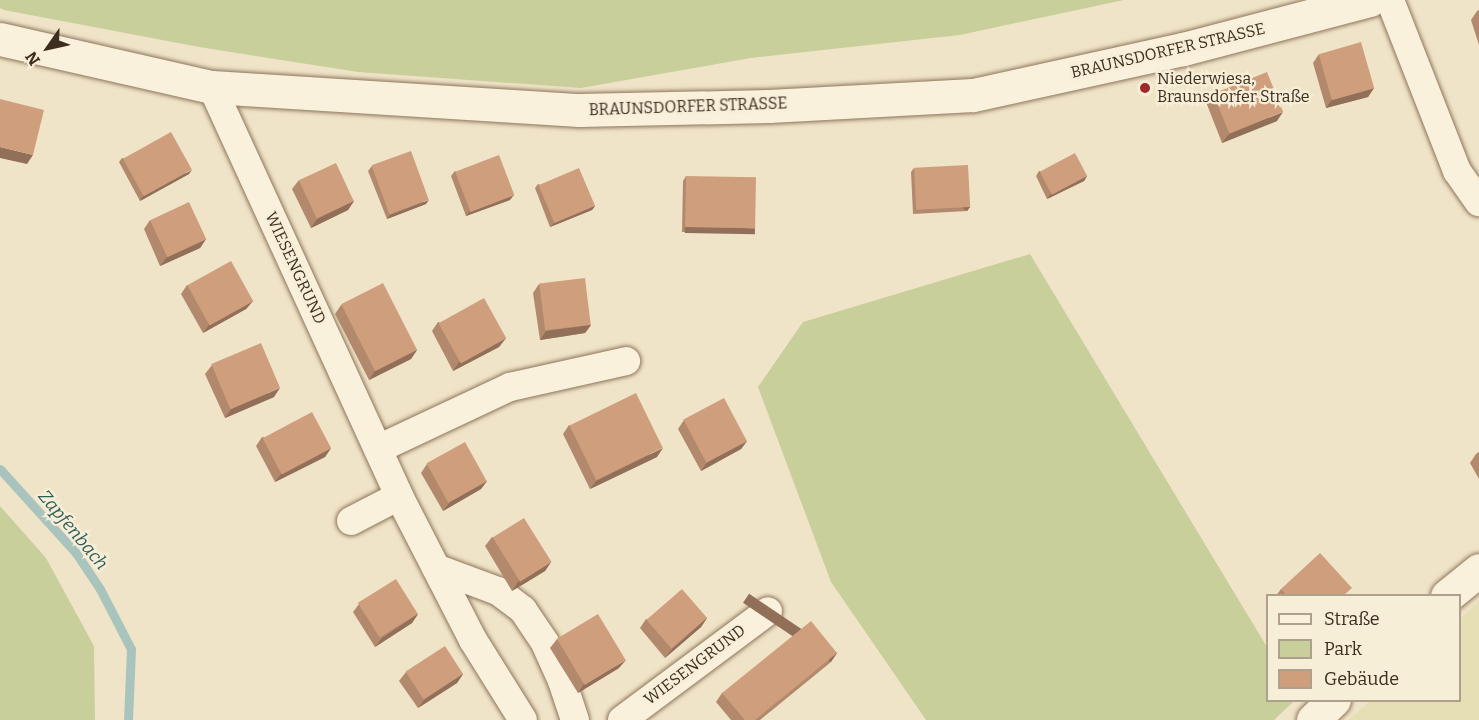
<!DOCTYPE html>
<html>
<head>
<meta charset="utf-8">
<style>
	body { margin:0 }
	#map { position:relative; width:1479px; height:720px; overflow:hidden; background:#f0e4c8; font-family:Bitter,serif }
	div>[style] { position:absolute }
	.farmland>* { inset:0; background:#e6deb5 }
	.green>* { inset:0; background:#c9cf9b }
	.stream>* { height:9px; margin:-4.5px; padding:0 4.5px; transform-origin:4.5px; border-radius:4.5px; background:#a9c4bc }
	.roads { filter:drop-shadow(0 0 2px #8d765c) drop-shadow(0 0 2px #8d765c) }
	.minor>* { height:28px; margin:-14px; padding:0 14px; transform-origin:14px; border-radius:14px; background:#faf1dc }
	.tertiary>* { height:33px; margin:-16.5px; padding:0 16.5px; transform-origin:16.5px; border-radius:16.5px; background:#faf1dc }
	.secondary>* { height:33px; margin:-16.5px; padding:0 16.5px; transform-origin:16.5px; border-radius:16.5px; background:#faf1dc }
	.wall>* { inset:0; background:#b2896c }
	.shaded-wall>* { inset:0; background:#916f58; transform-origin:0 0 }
	.building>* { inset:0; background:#cf9f7d; transform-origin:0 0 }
	.dots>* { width:16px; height:16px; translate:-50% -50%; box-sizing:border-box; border:3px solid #f7eed8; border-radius:50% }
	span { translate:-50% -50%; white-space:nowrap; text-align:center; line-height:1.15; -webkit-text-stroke:4.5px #f7eed8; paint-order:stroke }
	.street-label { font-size:16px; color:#3d2e20 }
	.poi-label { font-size:16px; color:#3d2e20 }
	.left { translate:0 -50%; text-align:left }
	.water-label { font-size:18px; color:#2f5d5a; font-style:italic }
	.legend { position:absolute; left:1266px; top:594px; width:195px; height:108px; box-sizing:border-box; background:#f7eed8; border:2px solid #ada18e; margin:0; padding:8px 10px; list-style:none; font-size:18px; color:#3d2e20 }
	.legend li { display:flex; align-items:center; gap:12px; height:30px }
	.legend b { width:30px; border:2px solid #ada18e }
	.north { position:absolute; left:18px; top:18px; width:60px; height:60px; -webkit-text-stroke:4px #f7eed8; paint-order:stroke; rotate:236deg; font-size:16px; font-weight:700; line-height:24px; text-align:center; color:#3d2e20 }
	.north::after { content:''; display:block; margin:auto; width:21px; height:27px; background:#3d2e20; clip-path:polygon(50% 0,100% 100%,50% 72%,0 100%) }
</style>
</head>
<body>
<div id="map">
	<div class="farmland">
		<i style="clip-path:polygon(1479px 601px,1479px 720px,1348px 720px,1370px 701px,1460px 700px,1460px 619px)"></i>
	</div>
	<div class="green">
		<i style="clip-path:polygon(0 0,1124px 0,960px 35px,751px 58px,581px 88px,358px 72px,199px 47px,4px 10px,0 8px)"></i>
		<i style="clip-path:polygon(1030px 254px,1267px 647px,1268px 700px,1294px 701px,1274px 720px,926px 720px,831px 582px,758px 387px,803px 322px)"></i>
		<i style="clip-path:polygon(0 506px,46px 558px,94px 646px,95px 720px,0 720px)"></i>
	</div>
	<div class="stream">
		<i style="left:0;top:469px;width:113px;rotate:47.9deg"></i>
		<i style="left:76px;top:553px;width:43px;rotate:56.3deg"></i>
		<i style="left:100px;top:589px;width:68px;rotate:62.7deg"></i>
		<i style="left:131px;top:649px;width:71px;rotate:92.4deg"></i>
	</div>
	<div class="roads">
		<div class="minor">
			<i style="left:1390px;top:0;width:184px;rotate:68.6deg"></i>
			<i style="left:1457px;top:171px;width:38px;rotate:55deg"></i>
			<i style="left:212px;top:87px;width:450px;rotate:65.4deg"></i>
			<i style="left:399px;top:496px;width:162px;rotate:62.8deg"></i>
			<i style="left:473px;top:640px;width:94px;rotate:58deg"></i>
			<i style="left:378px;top:449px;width:146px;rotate:-25.2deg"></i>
			<i style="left:510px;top:387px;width:119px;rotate:-12.6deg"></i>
			<i style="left:351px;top:521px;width:54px;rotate:-27.5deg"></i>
			<i style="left:436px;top:568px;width:66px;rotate:20.4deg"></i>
			<i style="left:498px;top:591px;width:31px;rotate:37deg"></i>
			<i style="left:523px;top:610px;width:40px;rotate:56deg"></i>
			<i style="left:545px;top:643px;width:42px;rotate:65.9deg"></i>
			<i style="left:562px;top:681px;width:41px;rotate:71.6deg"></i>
			<i style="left:622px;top:720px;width:182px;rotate:-36.7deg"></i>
		</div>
		<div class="tertiary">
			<i style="left:0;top:39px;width:217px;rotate:12.8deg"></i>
			<i style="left:212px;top:87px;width:368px;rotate:3.6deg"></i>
			<i style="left:579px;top:110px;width:190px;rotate:-1.2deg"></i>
			<i style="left:769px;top:106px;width:204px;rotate:-3.1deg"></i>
			<i style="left:973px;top:95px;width:215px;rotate:-12.4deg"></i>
			<i style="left:1183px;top:49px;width:193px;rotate:-14.7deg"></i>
		</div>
		<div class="secondary">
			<i style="left:1447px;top:596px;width:41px;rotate:-39.1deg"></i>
			<i style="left:1313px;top:720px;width:29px;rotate:-44deg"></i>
		</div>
	</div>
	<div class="wall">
		<i style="clip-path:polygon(1479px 10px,1479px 45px,1471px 20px,1477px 11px)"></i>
		<i style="clip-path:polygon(1319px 54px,1374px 88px,1368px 97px,1326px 108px,1313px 63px)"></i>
		<i style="clip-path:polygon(1213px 93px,1277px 121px,1222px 143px,1206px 102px)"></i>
		<i style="clip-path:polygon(122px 158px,189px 174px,140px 201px,119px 162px)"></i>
		<i style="clip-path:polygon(372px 166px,426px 204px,387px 219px,368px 171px)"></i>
		<i style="clip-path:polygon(914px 168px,970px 207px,967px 211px,913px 214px,911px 172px)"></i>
		<i style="clip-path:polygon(455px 171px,510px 200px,466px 216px,451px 176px)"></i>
		<i style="clip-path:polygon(1039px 171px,1087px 176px,1084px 181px,1047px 199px,1036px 176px)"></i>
		<i style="clip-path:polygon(686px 176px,752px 233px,682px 232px,683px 181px)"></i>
		<i style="clip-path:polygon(299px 180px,354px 201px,348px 210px,311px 228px,292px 189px)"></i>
		<i style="clip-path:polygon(538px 184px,595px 206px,592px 210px,550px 227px,535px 188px)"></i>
		<i style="clip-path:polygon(150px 220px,206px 239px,200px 248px,160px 266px,144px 229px)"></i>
		<i style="clip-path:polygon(539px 284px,591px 325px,585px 333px,540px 340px,533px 293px)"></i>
		<i style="clip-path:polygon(187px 285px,253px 301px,246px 309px,203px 333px,181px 294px)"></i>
		<i style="clip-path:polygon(341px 305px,417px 350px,411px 359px,369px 380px,335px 314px)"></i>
		<i style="clip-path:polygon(438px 322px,506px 338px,499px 347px,453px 371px,432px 331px)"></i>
		<i style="clip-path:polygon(212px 365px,274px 397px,225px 418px,205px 374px)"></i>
		<i style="clip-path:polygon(684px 420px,747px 441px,741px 449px,701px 471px,678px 429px)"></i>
		<i style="clip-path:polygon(569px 425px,657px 457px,590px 489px,563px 434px)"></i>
		<i style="clip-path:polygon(262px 437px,331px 448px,325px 457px,275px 482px,256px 446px)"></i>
		<i style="clip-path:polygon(1479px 452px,1479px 479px,1470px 463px,1476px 454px)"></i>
		<i style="clip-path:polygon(427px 464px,487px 481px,481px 489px,443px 511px,421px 473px)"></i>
		<i style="clip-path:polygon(492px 537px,551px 562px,545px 571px,512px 591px,485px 546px)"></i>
		<i style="clip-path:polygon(1281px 589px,1346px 596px,1276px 596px)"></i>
		<i style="clip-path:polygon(359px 604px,418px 614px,412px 623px,375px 647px,353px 612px)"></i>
		<i style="clip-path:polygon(707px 618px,701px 627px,665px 658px,640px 628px,646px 619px)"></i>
		<i style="clip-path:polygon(557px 639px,619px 668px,578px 693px,550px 648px)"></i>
		<i style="clip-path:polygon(837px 653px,831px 662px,760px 720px,731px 720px,716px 702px,722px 693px)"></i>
		<i style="clip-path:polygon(406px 672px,463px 674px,457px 683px,418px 708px,399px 681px)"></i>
	</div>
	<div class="shaded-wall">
		<i style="clip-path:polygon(1374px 88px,1368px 97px,1326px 108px,1332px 99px)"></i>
		<i style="clip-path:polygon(1283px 112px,1277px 121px,1222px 143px,1229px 134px)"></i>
		<i style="clip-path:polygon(0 147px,33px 155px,27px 164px,0 158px)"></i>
		<i style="clip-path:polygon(192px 170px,189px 174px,140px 201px,143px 196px)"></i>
		<i style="clip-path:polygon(1087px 176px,1084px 181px,1047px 199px,1051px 194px)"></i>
		<i style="clip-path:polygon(514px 195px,510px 200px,466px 216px,470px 211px)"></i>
		<i style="clip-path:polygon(429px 200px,426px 204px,387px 219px,390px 215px)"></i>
		<i style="clip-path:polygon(354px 201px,348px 210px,311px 228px,317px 219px)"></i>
		<i style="clip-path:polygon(595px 206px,592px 210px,550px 227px,554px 223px)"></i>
		<i style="left:970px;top:207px;width:5px;height:54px;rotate:127deg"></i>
		<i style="left:685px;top:227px;width:70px;height:6px;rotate:1deg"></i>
		<i style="clip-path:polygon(206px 239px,200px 248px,160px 266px,167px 257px)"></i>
		<i style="clip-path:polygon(253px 301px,246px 309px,203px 333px,209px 325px)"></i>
		<i style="clip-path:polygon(591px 325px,585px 333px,540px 340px,546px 331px)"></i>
		<i style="clip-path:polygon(506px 338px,499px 347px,453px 371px,459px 362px)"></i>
		<i style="clip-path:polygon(417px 350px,411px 359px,369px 380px,375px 371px)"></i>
		<i style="clip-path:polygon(280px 388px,274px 397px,225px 418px,231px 409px)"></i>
		<i style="clip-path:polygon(747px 441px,741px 449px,701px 471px,707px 462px)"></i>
		<i style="clip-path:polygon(331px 448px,325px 457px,275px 482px,281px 474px)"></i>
		<i style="clip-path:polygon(663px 448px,657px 457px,590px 489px,596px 481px)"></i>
		<i style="clip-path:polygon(487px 481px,481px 489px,443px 511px,450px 502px)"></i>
		<i style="clip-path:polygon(551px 562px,545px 571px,512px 591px,518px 582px)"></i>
		<i style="clip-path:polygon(418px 614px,412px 623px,375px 647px,382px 638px)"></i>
		<i style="clip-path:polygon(707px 618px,701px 627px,665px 658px,672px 649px)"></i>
		<i style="left:837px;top:653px;width:11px;height:106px;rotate:124deg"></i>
		<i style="clip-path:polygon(626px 660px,619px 668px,578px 693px,584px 684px)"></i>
		<i style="clip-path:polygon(463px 674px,457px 683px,418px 708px,424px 700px)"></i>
	</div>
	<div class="building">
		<i style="left:1361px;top:42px;width:48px;height:44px;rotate:74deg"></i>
		<i style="left:1267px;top:72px;width:43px;height:58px;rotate:68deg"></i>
		<i style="clip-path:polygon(0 99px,44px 110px,33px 155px,0 147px)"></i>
		<i style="left:171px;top:132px;width:43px;height:55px;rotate:61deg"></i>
		<i style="left:411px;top:151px;width:52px;height:42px;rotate:70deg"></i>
		<i style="left:1075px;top:153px;width:26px;height:40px;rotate:62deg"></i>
		<i style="left:499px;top:155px;width:43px;height:47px;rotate:69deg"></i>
		<i style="left:336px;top:163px;width:42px;height:41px;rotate:65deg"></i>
		<i style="left:968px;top:165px;width:42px;height:54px;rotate:87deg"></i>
		<i style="left:579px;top:168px;width:41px;height:44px;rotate:67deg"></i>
		<i style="left:686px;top:176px;width:70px;height:51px;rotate:1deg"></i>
		<i style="left:189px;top:202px;width:41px;height:43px;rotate:65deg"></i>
		<i style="left:231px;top:261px;width:46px;height:50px;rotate:61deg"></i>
		<i style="left:585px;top:278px;width:47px;height:46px;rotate:83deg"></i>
		<i style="left:383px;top:283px;width:75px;height:47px;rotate:63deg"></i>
		<i style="left:484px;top:298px;width:46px;height:52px;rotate:61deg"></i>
		<i style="left:261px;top:343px;width:49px;height:54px;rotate:67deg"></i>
		<i style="left:636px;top:393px;width:61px;height:74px;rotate:64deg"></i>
		<i style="left:724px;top:398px;width:49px;height:46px;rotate:62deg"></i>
		<i style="left:312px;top:412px;width:41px;height:56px;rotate:62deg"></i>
		<i style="left:465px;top:442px;width:45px;height:44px;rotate:61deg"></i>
		<i style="left:524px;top:518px;width:52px;height:37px;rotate:58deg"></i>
		<i style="clip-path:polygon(1320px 553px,1352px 588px,1343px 596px,1287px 596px,1281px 589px)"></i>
		<i style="left:396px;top:579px;width:41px;height:45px;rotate:58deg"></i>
		<i style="left:682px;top:589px;width:38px;height:47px;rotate:49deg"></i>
		<i style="left:598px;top:614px;width:54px;height:48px;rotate:59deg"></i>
		<i style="clip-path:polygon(811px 621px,837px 653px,755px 720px,745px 720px,722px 693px)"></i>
		<i style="left:445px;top:646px;width:33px;height:47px;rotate:57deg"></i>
	</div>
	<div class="dots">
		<i style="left:1145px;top:88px;background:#9e2a2b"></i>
	</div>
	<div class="street-label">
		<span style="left:1168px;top:51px;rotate:-13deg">BRAUNSDORFER STRASSE</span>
		<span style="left:688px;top:107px;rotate:-2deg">BRAUNSDORFER STRASSE</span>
		<span style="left:295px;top:268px;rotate:65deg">WIESENGRUND</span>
		<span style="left:695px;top:665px;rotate:-37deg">WIESENGRUND</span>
	</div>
	<div class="poi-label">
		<span class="left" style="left:1157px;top:88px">Niederwiesa,<br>Braunsdorfer Straße</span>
	</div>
	<div class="water-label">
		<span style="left:73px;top:530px;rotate:50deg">Zapfenbach</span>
	</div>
	<ul class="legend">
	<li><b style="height:8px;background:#faf1dc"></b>Straße</li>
	<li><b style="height:16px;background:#c9cf9b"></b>Park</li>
	<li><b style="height:16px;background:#cf9f7d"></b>Gebäude</li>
	</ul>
	<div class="north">N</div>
</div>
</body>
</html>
